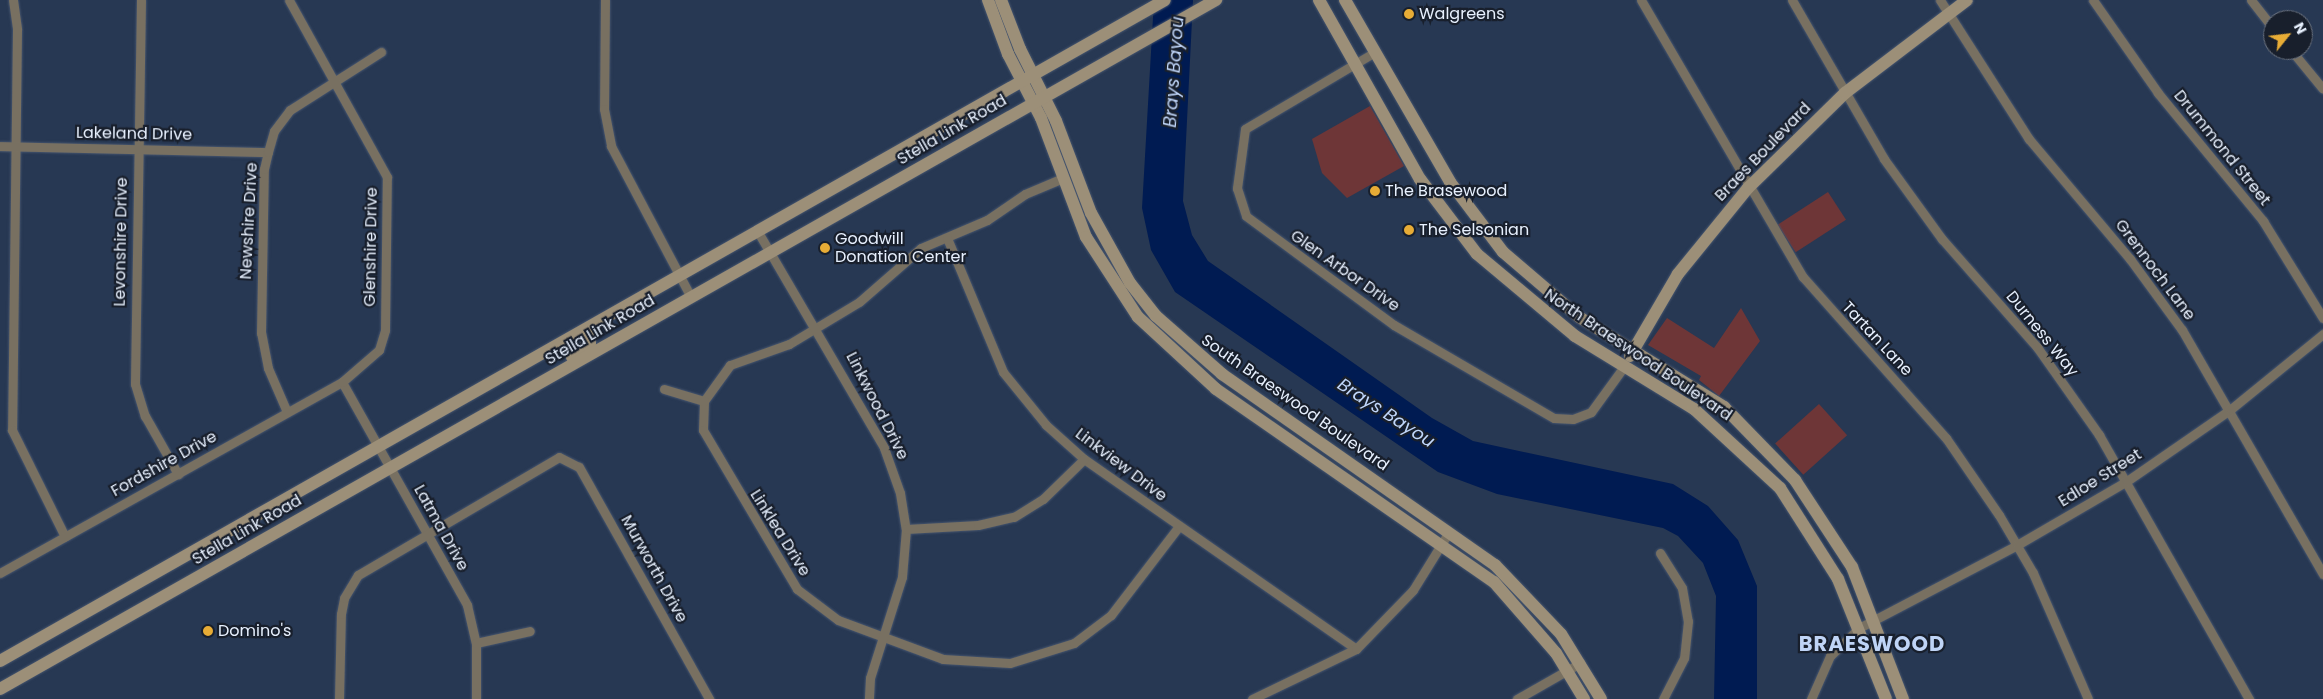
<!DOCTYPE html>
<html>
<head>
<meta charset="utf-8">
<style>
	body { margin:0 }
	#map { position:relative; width:2323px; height:699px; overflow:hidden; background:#273853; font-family:Poppins,sans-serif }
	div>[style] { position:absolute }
	.green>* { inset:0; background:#6e3637; transform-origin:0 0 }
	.water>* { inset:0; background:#001b52 }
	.roads { filter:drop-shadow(0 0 1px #46556e) drop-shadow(0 0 1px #46556e) }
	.street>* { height:9px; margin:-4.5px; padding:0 4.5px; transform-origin:4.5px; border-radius:4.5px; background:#787061 }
	.secondary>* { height:12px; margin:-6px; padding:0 6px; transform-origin:6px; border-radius:6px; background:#9c8f78 }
	.dots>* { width:14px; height:14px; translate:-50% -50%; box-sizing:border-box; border:2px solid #181f2c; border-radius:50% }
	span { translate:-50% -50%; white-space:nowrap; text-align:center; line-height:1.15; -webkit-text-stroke:4.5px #181f2c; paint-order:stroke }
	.poi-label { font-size:16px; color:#e7f0fe }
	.left { translate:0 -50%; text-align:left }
	.street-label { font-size:16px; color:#e7f0fe }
	.water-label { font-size:18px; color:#c1d7fb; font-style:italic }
	.district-label { font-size:21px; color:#bfd4f6; font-weight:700; letter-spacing:1px }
	.north { position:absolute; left:2263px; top:10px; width:50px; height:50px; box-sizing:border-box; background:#181f2c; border:1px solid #6b7380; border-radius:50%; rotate:61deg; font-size:14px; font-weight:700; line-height:20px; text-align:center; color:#e7f0fe }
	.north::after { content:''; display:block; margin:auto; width:18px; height:22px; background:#e7ac36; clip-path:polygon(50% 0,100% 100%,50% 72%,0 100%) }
</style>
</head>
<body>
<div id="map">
	<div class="green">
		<i style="clip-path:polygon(1370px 106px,1404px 166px,1347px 198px,1322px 173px,1312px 139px)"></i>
		<i style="left:1828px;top:192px;width:33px;height:60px;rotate:57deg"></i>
		<i style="clip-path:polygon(1741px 308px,1760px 341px,1719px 396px,1699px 380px,1701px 376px,1648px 345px,1667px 318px,1714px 348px)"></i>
		<i style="left:1819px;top:404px;width:42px;height:59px;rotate:48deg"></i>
	</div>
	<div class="water">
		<i style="clip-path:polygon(1154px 0,1193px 0,1183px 201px,1192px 235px,1208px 261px,1432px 418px,1473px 441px,1673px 484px,1708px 506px,1738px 540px,1757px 586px,1757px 699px,1714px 699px,1716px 596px,1703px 563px,1678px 536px,1663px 528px,1497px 494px,1438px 472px,1175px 292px,1151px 250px,1142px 208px)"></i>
	</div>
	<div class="roads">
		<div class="street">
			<i style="left:13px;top:0;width:30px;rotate:82deg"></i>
			<i style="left:17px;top:30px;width:400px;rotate:90.7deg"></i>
			<i style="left:12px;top:430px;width:119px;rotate:63.6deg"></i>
			<i style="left:141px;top:0;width:384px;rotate:90.9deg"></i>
			<i style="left:135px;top:384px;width:34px;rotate:73deg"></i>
			<i style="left:145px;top:416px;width:67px;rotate:60.4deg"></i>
			<i style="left:605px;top:0;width:109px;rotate:90.5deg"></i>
			<i style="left:604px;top:109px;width:38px;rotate:79deg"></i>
			<i style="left:611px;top:146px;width:171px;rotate:62.1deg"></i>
			<i style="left:1641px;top:0;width:321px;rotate:59.7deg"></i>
			<i style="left:1803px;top:277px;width:215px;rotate:48.4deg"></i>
			<i style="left:1946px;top:438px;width:93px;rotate:55.5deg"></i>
			<i style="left:1999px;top:515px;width:67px;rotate:59.6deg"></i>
			<i style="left:2033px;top:573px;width:137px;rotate:66.4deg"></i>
			<i style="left:1792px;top:0;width:184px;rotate:59.9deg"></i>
			<i style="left:1884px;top:159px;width:99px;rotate:54.1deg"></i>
			<i style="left:1942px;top:239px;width:144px;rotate:48.7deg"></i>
			<i style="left:2037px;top:347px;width:108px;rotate:54.8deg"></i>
			<i style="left:2099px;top:435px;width:304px;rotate:60.4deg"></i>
			<i style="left:1940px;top:0;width:165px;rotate:57.4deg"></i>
			<i style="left:2029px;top:139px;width:157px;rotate:49.9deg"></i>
			<i style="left:2130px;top:259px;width:88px;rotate:53.8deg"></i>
			<i style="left:2182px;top:330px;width:282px;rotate:60deg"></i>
			<i style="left:2093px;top:0;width:113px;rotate:55deg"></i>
			<i style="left:2158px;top:93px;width:166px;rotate:50.6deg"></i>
			<i style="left:2263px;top:221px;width:114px;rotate:58.3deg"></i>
			<i style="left:2251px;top:0;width:36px;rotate:52deg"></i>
			<i style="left:2291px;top:50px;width:50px;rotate:50.6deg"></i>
			<i style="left:1375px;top:52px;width:151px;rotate:149.4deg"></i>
			<i style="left:1245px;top:129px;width:60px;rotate:97.7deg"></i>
			<i style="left:1237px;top:188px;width:29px;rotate:72deg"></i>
			<i style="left:1246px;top:216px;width:184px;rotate:36.4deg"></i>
			<i style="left:1394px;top:325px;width:185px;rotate:30.2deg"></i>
			<i style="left:1554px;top:418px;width:19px;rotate:3deg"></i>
			<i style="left:1573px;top:419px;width:19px;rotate:-21deg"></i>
			<i style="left:1591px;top:412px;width:58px;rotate:-54.1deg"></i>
			<i style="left:0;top:146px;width:268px;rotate:1.3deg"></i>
			<i style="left:1063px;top:178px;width:41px;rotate:157.2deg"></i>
			<i style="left:1025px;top:194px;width:46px;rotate:145.6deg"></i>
			<i style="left:987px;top:220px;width:72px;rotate:157deg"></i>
			<i style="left:921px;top:248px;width:82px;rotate:138.9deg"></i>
			<i style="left:859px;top:302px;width:82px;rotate:149deg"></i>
			<i style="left:789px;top:344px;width:63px;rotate:160.4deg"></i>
			<i style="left:730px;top:365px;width:44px;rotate:125.8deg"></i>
			<i style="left:704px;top:401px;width:29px;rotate:92deg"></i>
			<i style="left:703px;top:430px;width:185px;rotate:59.4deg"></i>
			<i style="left:797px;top:589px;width:51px;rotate:37.1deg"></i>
			<i style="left:838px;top:620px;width:112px;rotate:20.4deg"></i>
			<i style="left:943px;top:659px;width:67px;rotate:3.4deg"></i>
			<i style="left:1010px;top:663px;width:67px;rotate:-17.4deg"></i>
			<i style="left:1074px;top:643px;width:46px;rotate:-37.1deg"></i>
			<i style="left:1111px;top:615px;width:112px;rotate:-52.6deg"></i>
			<i style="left:758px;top:232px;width:250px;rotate:59.7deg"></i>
			<i style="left:884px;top:448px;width:48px;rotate:70.4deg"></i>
			<i style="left:900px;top:493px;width:36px;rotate:81deg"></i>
			<i style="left:906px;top:529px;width:48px;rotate:94.8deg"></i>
			<i style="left:902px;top:577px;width:106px;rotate:107.6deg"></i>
			<i style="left:870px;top:678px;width:21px;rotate:93deg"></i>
			<i style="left:947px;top:238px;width:145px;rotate:67.3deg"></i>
			<i style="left:1003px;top:372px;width:68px;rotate:50.9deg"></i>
			<i style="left:1046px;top:425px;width:51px;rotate:41.8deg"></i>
			<i style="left:1084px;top:459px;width:332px;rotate:34.9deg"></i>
			<i style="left:342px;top:382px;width:256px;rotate:60.7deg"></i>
			<i style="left:467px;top:605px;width:39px;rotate:77deg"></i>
			<i style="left:476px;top:643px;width:56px;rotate:90deg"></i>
			<i style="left:664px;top:389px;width:42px;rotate:16.7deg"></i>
			<i style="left:287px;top:412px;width:48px;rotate:-113.4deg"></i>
			<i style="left:268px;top:368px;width:36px;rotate:-101deg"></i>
			<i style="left:261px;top:333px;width:164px;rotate:-89deg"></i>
			<i style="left:264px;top:169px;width:17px;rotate:-77deg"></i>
			<i style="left:268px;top:152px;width:22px;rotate:-74deg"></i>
			<i style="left:274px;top:131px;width:26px;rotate:-53deg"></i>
			<i style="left:290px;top:110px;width:108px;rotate:-32.5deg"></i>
			<i style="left:906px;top:529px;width:72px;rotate:-3.2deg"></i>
			<i style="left:978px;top:525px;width:37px;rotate:-13deg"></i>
			<i style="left:1014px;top:517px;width:34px;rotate:-32deg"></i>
			<i style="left:1043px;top:499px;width:57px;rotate:-44.3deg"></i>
			<i style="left:1660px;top:553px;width:41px;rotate:57.8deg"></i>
			<i style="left:1682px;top:588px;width:34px;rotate:80deg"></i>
			<i style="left:1688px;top:621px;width:37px;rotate:96deg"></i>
			<i style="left:1684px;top:658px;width:46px;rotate:117.1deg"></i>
			<i style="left:0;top:573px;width:392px;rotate:-29.2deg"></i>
			<i style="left:342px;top:382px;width:49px;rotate:-40.9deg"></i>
			<i style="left:379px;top:350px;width:21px;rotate:-73deg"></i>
			<i style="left:385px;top:330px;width:153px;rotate:-89.3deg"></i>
			<i style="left:387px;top:177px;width:202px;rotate:-119deg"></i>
			<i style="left:476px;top:643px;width:55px;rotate:-12.5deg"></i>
			<i style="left:339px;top:699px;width:85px;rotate:-88.7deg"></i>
			<i style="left:341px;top:614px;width:16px;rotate:-79deg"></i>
			<i style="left:344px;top:598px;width:27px;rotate:-59deg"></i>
			<i style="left:358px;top:575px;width:233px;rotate:-30.4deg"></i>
			<i style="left:559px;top:457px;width:22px;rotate:27deg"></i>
			<i style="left:579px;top:467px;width:266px;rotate:60.7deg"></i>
			<i style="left:1252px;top:699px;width:115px;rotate:-25.7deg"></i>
			<i style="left:1356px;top:649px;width:82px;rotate:-46deg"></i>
			<i style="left:1413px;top:590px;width:68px;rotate:-58.2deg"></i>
			<i style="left:1517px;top:699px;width:73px;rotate:-29.7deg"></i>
			<i style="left:1811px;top:699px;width:47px;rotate:-66.2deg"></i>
			<i style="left:1830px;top:656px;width:40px;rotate:-44deg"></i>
			<i style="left:1859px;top:628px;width:178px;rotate:-27.7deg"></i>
			<i style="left:2017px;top:545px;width:127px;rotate:-30.2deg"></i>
			<i style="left:2127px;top:481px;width:126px;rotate:-34.7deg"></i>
			<i style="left:2231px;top:409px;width:119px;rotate:-39.2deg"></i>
		</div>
		<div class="secondary">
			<i style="left:988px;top:0;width:58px;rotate:69.7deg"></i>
			<i style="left:1008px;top:54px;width:72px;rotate:62.7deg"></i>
			<i style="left:1041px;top:118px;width:127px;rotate:69.3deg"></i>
			<i style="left:1086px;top:237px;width:95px;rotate:57deg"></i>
			<i style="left:1138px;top:317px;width:106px;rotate:42.7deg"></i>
			<i style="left:1216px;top:389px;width:338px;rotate:34.8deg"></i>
			<i style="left:1494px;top:582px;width:94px;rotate:48.9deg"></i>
			<i style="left:1556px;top:653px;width:54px;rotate:58.7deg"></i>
			<i style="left:1001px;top:0;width:53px;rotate:68.8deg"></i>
			<i style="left:1020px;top:49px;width:80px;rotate:63.4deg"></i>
			<i style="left:1056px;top:121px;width:98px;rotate:69.2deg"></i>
			<i style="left:1091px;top:213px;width:80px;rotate:60.9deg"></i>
			<i style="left:1130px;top:283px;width:42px;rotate:51.8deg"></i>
			<i style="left:1156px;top:316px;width:88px;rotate:41.3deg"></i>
			<i style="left:1222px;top:374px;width:333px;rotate:35deg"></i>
			<i style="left:1495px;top:565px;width:95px;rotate:46.3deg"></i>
			<i style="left:1561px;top:634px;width:76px;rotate:58.4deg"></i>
			<i style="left:1319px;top:0;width:206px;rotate:60.6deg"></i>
			<i style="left:1420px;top:179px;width:94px;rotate:52.8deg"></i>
			<i style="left:1477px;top:254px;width:128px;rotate:39.9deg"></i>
			<i style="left:1575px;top:336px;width:140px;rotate:31.5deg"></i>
			<i style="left:1694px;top:409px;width:117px;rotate:42.6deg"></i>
			<i style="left:1780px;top:488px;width:108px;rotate:57.5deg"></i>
			<i style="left:1838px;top:579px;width:129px;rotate:68.2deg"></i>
			<i style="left:1345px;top:0;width:210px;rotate:60deg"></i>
			<i style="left:1450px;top:182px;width:88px;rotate:52.9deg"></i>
			<i style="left:1503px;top:252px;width:100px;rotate:40.5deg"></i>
			<i style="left:1579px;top:317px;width:171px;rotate:31.8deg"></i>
			<i style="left:1724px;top:407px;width:102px;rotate:45.8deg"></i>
			<i style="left:1795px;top:480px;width:104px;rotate:56.8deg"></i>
			<i style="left:1852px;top:567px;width:142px;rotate:68.9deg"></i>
			<i style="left:1630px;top:356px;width:95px;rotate:-59.7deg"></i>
			<i style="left:1678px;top:274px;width:111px;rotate:-50.9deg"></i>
			<i style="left:1748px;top:188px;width:136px;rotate:-44.4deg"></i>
			<i style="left:1845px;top:93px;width:153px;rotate:-37.3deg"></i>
			<i style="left:572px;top:357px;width:23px;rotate:-38deg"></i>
			<i style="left:590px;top:343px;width:14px;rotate:-102deg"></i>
			<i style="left:0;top:661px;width:1339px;rotate:-29.57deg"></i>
			<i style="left:0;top:689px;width:1398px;rotate:-29.54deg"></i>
		</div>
	</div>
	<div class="dots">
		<i style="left:1409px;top:14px;background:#e7ac36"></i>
		<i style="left:1375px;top:191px;background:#e7ac36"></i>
		<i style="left:1409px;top:230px;background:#e7ac36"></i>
		<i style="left:825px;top:248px;background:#e7ac36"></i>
		<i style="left:208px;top:631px;background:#e7ac36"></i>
	</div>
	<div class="poi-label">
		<span class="left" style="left:1419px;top:14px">Walgreens</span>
		<span class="left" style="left:1385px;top:191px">The Brasewood</span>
		<span class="left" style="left:1419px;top:230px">The Selsonian</span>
		<span class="left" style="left:835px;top:248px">Goodwill<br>Donation Center</span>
		<span class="left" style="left:218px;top:631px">Domino's</span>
	</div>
	<div class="street-label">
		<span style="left:952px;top:130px;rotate:-30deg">Stella Link Road</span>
		<span style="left:134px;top:134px;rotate:1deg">Lakeland Drive</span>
		<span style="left:2222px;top:148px;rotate:51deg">Drummond Street</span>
		<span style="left:1763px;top:152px;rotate:-46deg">Braes Boulevard</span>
		<span style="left:249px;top:221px;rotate:-87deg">Newshire Drive</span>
		<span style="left:121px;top:242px;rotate:-89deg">Levonshire Drive</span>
		<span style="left:371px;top:247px;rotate:-89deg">Glenshire Drive</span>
		<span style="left:2155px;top:270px;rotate:53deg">Grennoch Lane</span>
		<span style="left:1345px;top:271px;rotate:35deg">Glen Arbor Drive</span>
		<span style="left:600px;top:330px;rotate:-30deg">Stella Link Road</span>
		<span style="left:2042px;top:334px;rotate:51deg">Durness Way</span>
		<span style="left:1877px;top:339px;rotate:47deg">Tartan Lane</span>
		<span style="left:1638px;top:355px;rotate:34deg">North Braeswood Boulevard</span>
		<span style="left:1295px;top:403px;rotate:35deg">South Braeswood Boulevard</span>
		<span style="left:877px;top:406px;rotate:63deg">Linkwood Drive</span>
		<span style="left:164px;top:464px;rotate:-29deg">Fordshire Drive</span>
		<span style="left:1121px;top:465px;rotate:37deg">Linkview Drive</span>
		<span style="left:2100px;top:478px;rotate:-32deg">Edloe Street</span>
		<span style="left:441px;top:528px;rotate:61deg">Latma Drive</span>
		<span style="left:247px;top:530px;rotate:-30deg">Stella Link Road</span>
		<span style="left:780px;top:533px;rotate:58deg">Linklea Drive</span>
		<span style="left:654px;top:569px;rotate:61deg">Murworth Drive</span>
	</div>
	<div class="water-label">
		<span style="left:1174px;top:72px;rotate:-86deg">Brays Bayou</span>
		<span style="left:1386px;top:413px;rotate:33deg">Brays Bayou</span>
	</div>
	<div class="district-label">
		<span style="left:1872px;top:644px">BRAESWOOD</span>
	</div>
	<div class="north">N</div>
</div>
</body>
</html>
